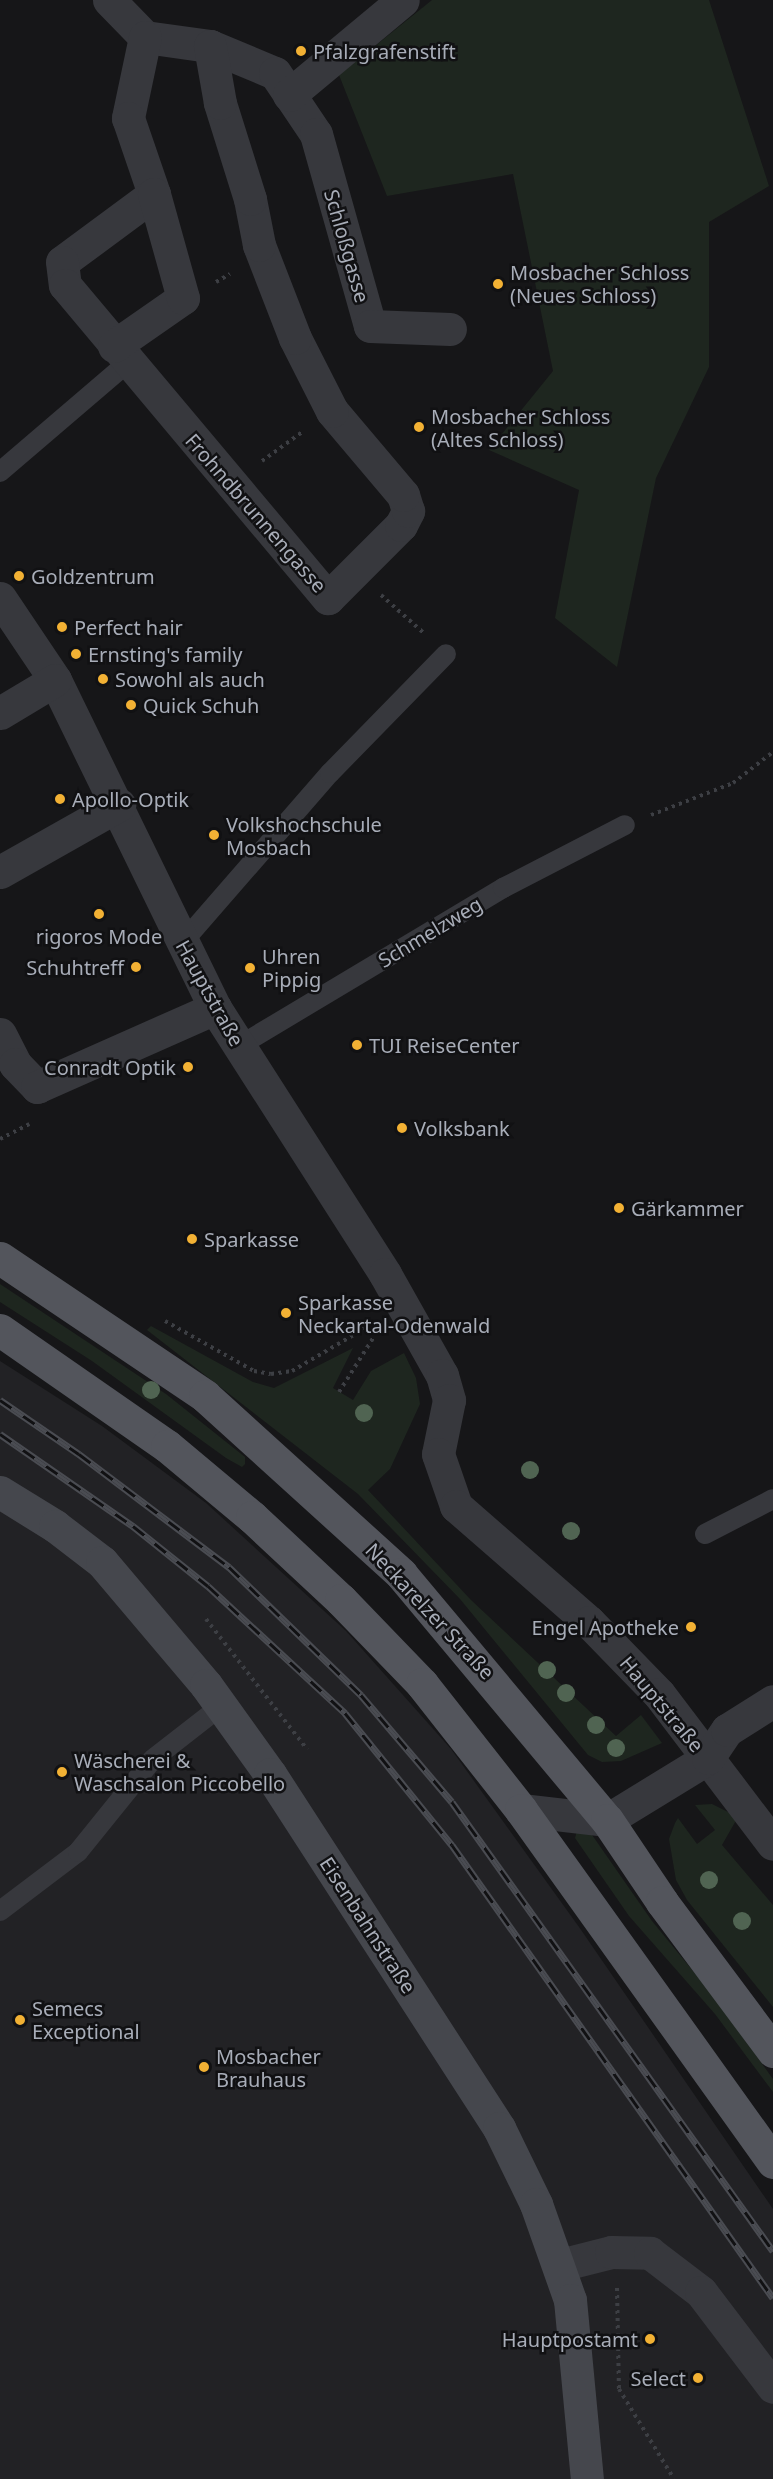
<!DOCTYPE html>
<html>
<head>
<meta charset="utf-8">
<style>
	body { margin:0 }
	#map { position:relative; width:773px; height:2479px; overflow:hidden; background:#161618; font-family:"Noto Sans",sans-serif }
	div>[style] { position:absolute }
	.built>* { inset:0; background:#222225 }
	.green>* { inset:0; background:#1e261f }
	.path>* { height:4px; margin-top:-2px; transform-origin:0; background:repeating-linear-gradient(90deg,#3d3f44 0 3px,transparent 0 7.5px) }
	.lane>* { height:20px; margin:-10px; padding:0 10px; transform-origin:10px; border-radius:10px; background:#37383d }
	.street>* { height:33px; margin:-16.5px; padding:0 16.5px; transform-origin:16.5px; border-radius:16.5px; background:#37383d }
	.secondary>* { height:33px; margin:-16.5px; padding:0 16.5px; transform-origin:16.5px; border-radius:16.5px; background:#45474d }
	.primary>* { height:33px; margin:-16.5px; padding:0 16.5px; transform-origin:16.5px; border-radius:16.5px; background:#53555c }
	.rail>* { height:7px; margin-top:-3.5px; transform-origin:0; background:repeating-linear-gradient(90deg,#111113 0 14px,#4a4c52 0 28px); box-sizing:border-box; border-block:2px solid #4a4c52 }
	.trees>* { width:18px; height:18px; margin:-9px; border-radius:50%; background:#506452 }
	.dots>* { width:16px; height:16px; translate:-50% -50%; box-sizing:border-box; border:3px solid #111113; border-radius:50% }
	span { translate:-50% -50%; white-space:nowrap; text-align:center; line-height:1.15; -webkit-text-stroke:5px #111113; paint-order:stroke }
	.poi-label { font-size:20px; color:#a8adb8 }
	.left { translate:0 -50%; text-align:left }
	.right { translate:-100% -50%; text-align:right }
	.street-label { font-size:20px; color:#a8adb8 }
</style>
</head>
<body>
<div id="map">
	<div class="built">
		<i style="clip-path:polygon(0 1361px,102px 1426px,206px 1503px,346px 1631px,451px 1749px,579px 1927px,773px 2209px,773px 2479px,0 2479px)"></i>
	</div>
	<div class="green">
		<i style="clip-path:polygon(432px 0,709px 0,769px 186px,709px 222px,709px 367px,656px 478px,617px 667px,555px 618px,579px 490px,489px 450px,553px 371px,513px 174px,387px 196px,339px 75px)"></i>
		<i style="clip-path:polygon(0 1284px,166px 1394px,245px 1457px,245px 1464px,242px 1467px,226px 1458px,92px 1361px,0 1302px)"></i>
		<i style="clip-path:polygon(151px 1326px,253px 1382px,274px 1388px,353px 1348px,333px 1388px,353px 1400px,371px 1371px,404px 1353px,416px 1378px,420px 1404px,390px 1469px,368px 1490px,471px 1600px,616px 1736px,641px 1715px,662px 1743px,621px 1761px,602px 1762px,588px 1755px,460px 1599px,358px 1494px,147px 1330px)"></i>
		<i style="clip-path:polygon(712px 1804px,738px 1817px,722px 1845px,773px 1905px,773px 2007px,687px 1900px,676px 1880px,669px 1839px,675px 1823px,678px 1818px,697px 1844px,715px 1830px,695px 1805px)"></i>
		<i style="clip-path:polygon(577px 1831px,590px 1832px,652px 1921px,711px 1993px,773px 2079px,773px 2092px,715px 2014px,629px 1916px,575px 1838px)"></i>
	</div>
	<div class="path">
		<i style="left:216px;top:282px;width:16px;rotate:-30deg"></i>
		<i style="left:262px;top:461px;width:49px;rotate:-35.9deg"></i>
		<i style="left:381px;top:595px;width:59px;rotate:41.6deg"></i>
		<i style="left:651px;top:815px;width:88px;rotate:-21.3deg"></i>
		<i style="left:733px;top:783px;width:51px;rotate:-37.8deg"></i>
		<i style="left:0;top:1139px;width:33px;rotate:-27deg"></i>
		<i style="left:165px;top:1321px;width:102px;rotate:29.3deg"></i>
		<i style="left:254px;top:1371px;width:17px;rotate:10deg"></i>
		<i style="left:271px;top:1374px;width:21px;rotate:-8deg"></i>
		<i style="left:292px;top:1371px;width:89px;rotate:-30.3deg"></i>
		<i style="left:339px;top:1392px;width:67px;rotate:-57.7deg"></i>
		<i style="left:206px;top:1619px;width:165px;rotate:52.2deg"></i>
		<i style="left:617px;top:2288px;width:101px;rotate:88.9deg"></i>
		<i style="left:619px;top:2389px;width:105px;rotate:58.6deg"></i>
	</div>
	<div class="lane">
		<i style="left:0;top:472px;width:167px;rotate:-40.6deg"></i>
		<i style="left:182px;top:943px;width:225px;rotate:-49deg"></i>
		<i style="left:330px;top:773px;width:166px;rotate:-45.7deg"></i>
		<i style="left:239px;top:1046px;width:308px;rotate:-30.9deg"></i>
		<i style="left:503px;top:888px;width:137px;rotate:-27.3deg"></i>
		<i style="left:705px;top:1534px;width:76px;rotate:-27.2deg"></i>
		<i style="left:0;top:1911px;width:98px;rotate:-37.1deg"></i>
		<i style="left:78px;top:1852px;width:119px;rotate:-51.1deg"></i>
		<i style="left:153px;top:1759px;width:86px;rotate:-37.9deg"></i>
	</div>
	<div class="street">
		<i style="left:109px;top:0;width:52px;rotate:45.8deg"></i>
		<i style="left:145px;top:37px;width:66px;rotate:7.9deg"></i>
		<i style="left:210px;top:46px;width:70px;rotate:22.6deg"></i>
		<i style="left:275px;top:73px;width:73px;rotate:56.1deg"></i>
		<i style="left:316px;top:134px;width:199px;rotate:74.3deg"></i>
		<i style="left:370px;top:326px;width:80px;rotate:2.1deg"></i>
		<i style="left:145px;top:37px;width:83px;rotate:101.9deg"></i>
		<i style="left:128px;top:118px;width:80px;rotate:71.1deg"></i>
		<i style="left:154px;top:194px;width:114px;rotate:143.5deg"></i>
		<i style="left:62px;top:262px;width:23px;rotate:83deg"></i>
		<i style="left:65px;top:285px;width:409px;rotate:50deg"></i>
		<i style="left:328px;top:598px;width:103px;rotate:-45deg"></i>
		<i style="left:401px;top:525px;width:16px;rotate:-63deg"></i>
		<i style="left:408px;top:511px;width:17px;rotate:-107deg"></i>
		<i style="left:403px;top:495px;width:110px;rotate:-130.2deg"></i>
		<i style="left:332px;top:411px;width:82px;rotate:-116.9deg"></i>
		<i style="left:295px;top:338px;width:100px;rotate:-111.2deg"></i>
		<i style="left:259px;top:245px;width:47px;rotate:-101.1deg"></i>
		<i style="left:250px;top:199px;width:101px;rotate:-107.4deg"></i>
		<i style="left:220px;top:103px;width:58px;rotate:-100deg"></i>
		<i style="left:289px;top:95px;width:148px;rotate:-39.8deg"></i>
		<i style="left:114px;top:346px;width:84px;rotate:-34.8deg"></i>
		<i style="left:183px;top:298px;width:108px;rotate:-105.6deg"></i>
		<i style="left:0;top:598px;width:99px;rotate:56.1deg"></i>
		<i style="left:55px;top:680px;width:365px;rotate:64deg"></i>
		<i style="left:215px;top:1008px;width:316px;rotate:57.4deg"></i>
		<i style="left:385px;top:1274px;width:116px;rotate:60.6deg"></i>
		<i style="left:442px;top:1375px;width:26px;rotate:74deg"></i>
		<i style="left:449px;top:1400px;width:55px;rotate:101.5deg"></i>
		<i style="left:438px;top:1454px;width:55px;rotate:70.9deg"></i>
		<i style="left:456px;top:1506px;width:176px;rotate:41.1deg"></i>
		<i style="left:589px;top:1622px;width:100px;rotate:45.8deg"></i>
		<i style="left:659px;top:1694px;width:188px;rotate:52.8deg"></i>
		<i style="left:0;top:713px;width:64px;rotate:-31deg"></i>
		<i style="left:0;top:872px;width:137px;rotate:-29.4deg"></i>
		<i style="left:0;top:1034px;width:34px;rotate:63deg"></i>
		<i style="left:15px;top:1064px;width:32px;rotate:46deg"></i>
		<i style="left:37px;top:1087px;width:195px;rotate:-23.9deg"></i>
		<i style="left:521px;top:1810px;width:87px;rotate:6.6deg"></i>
		<i style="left:607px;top:1820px;width:119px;rotate:-31.5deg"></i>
		<i style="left:708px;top:1758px;width:34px;rotate:-56deg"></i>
		<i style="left:727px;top:1730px;width:54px;rotate:-32.2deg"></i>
		<i style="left:560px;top:2265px;width:53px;rotate:-14.3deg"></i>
		<i style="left:611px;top:2252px;width:39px;rotate:1deg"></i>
		<i style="left:650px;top:2253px;width:64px;rotate:37.4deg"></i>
		<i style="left:701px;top:2292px;width:119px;rotate:52.8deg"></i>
	</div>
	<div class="secondary">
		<i style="left:0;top:1492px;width:65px;rotate:31.7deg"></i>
		<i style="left:55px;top:1526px;width:59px;rotate:37.5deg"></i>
		<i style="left:102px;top:1562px;width:161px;rotate:49.8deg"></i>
		<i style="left:206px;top:1685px;width:110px;rotate:54.3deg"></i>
		<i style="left:270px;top:1774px;width:422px;rotate:57.1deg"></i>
		<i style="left:499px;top:2128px;width:85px;rotate:64deg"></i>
		<i style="left:536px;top:2204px;width:102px;rotate:70.5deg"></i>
		<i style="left:570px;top:2300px;width:180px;rotate:84.6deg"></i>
	</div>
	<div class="primary">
		<i style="left:0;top:1258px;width:247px;rotate:33.9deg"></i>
		<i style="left:205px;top:1396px;width:265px;rotate:42.2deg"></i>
		<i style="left:401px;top:1574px;width:321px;rotate:50.1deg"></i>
		<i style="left:607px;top:1820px;width:99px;rotate:56.1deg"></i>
		<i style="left:662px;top:1902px;width:186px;rotate:53.3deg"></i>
		<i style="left:0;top:1330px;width:203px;rotate:34.8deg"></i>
		<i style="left:167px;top:1446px;width:111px;rotate:39.9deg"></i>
		<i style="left:252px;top:1517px;width:122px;rotate:43deg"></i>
		<i style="left:341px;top:1600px;width:117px;rotate:46deg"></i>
		<i style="left:422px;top:1684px;width:160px;rotate:51.8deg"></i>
		<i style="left:521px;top:1810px;width:433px;rotate:54.4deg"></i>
	</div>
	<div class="rail">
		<i style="left:0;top:1400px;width:96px;rotate:34.4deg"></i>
		<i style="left:79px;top:1454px;width:188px;rotate:37deg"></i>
		<i style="left:229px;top:1567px;width:184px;rotate:44.1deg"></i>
		<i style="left:361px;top:1695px;width:140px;rotate:49.6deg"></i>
		<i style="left:452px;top:1802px;width:552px;rotate:54.44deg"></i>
		<i style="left:0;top:1434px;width:162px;rotate:34.7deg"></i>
		<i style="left:133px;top:1526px;width:96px;rotate:38.7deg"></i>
		<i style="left:208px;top:1586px;width:187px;rotate:42.8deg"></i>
		<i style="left:345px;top:1713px;width:170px;rotate:51deg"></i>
		<i style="left:452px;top:1845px;width:555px;rotate:54.68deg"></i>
	</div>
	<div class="trees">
		<i style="left:151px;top:1390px"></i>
		<i style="left:364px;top:1413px"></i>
		<i style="left:530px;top:1470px"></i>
		<i style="left:571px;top:1531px"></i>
		<i style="left:547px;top:1670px"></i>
		<i style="left:566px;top:1693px"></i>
		<i style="left:596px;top:1725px"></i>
		<i style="left:616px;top:1748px"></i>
		<i style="left:709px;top:1880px"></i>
		<i style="left:742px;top:1921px"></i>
	</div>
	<div class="dots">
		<i style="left:301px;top:51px;background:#f2b134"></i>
		<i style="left:498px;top:284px;background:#f2b134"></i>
		<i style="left:419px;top:427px;background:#f2b134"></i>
		<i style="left:19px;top:576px;background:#f2b134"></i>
		<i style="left:62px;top:627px;background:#f2b134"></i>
		<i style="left:76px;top:654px;background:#f2b134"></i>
		<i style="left:103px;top:679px;background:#f2b134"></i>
		<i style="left:131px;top:705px;background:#f2b134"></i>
		<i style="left:60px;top:799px;background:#f2b134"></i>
		<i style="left:214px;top:835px;background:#f2b134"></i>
		<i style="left:99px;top:914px;background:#f2b134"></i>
		<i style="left:136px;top:967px;background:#f2b134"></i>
		<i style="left:250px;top:968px;background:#f2b134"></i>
		<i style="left:357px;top:1045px;background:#f2b134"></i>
		<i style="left:188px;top:1067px;background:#f2b134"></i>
		<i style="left:402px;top:1128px;background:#f2b134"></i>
		<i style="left:619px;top:1208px;background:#f2b134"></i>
		<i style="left:192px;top:1239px;background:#f2b134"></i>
		<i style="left:286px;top:1313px;background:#f2b134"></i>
		<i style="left:691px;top:1627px;background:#f2b134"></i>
		<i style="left:62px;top:1772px;background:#f2b134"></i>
		<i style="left:20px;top:2020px;background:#f2b134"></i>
		<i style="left:204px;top:2067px;background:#f2b134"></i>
		<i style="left:650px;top:2339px;background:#f2b134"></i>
		<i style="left:698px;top:2378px;background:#f2b134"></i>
	</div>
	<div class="poi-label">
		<span class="left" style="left:313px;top:51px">Pfalzgrafenstift</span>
		<span class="left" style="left:510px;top:284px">Mosbacher Schloss<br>(Neues Schloss)</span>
		<span class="left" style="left:431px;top:428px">Mosbacher Schloss<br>(Altes Schloss)</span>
		<span class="left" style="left:31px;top:576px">Goldzentrum</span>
		<span class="left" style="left:74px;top:627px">Perfect hair</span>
		<span class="left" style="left:88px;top:654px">Ernsting's family</span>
		<span class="left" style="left:115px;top:679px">Sowohl als auch</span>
		<span class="left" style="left:143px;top:705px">Quick Schuh</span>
		<span class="left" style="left:72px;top:799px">Apollo-Optik</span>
		<span class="left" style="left:226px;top:836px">Volkshochschule<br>Mosbach</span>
		<span style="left:99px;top:936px">rigoros Mode</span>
		<span class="left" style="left:262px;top:968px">Uhren<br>Pippig</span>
		<span class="right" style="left:124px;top:967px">Schuhtreff</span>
		<span class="left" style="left:369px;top:1045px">TUI ReiseCenter</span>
		<span class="right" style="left:176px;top:1067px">Conradt Optik</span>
		<span class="left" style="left:414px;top:1128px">Volksbank</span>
		<span class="left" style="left:631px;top:1208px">Gärkammer</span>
		<span class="left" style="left:204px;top:1239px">Sparkasse</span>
		<span class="left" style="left:298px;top:1314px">Sparkasse<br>Neckartal-Odenwald</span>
		<span class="right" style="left:679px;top:1627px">Engel Apotheke</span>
		<span class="left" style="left:74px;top:1772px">Wäscherei &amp;<br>Waschsalon Piccobello</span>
		<span class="left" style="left:32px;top:2020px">Semecs<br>Exceptional</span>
		<span class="left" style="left:216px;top:2068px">Mosbacher<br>Brauhaus</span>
		<span class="right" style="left:638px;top:2339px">Hauptpostamt</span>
		<span class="right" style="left:686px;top:2378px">Select</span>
	</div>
	<div class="street-label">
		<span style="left:347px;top:246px;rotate:74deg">Schloßgasse</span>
		<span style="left:256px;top:513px;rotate:49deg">Frohndbrunnengasse</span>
		<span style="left:430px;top:932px;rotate:-31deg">Schmelzweg</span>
		<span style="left:210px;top:993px;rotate:61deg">Hauptstraße</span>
		<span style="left:430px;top:1611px;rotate:47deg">Neckarelzer Straße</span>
		<span style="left:662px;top:1704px;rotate:50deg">Hauptstraße</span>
		<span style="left:368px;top:1925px;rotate:57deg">Eisenbahnstraße</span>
	</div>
</div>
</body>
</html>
